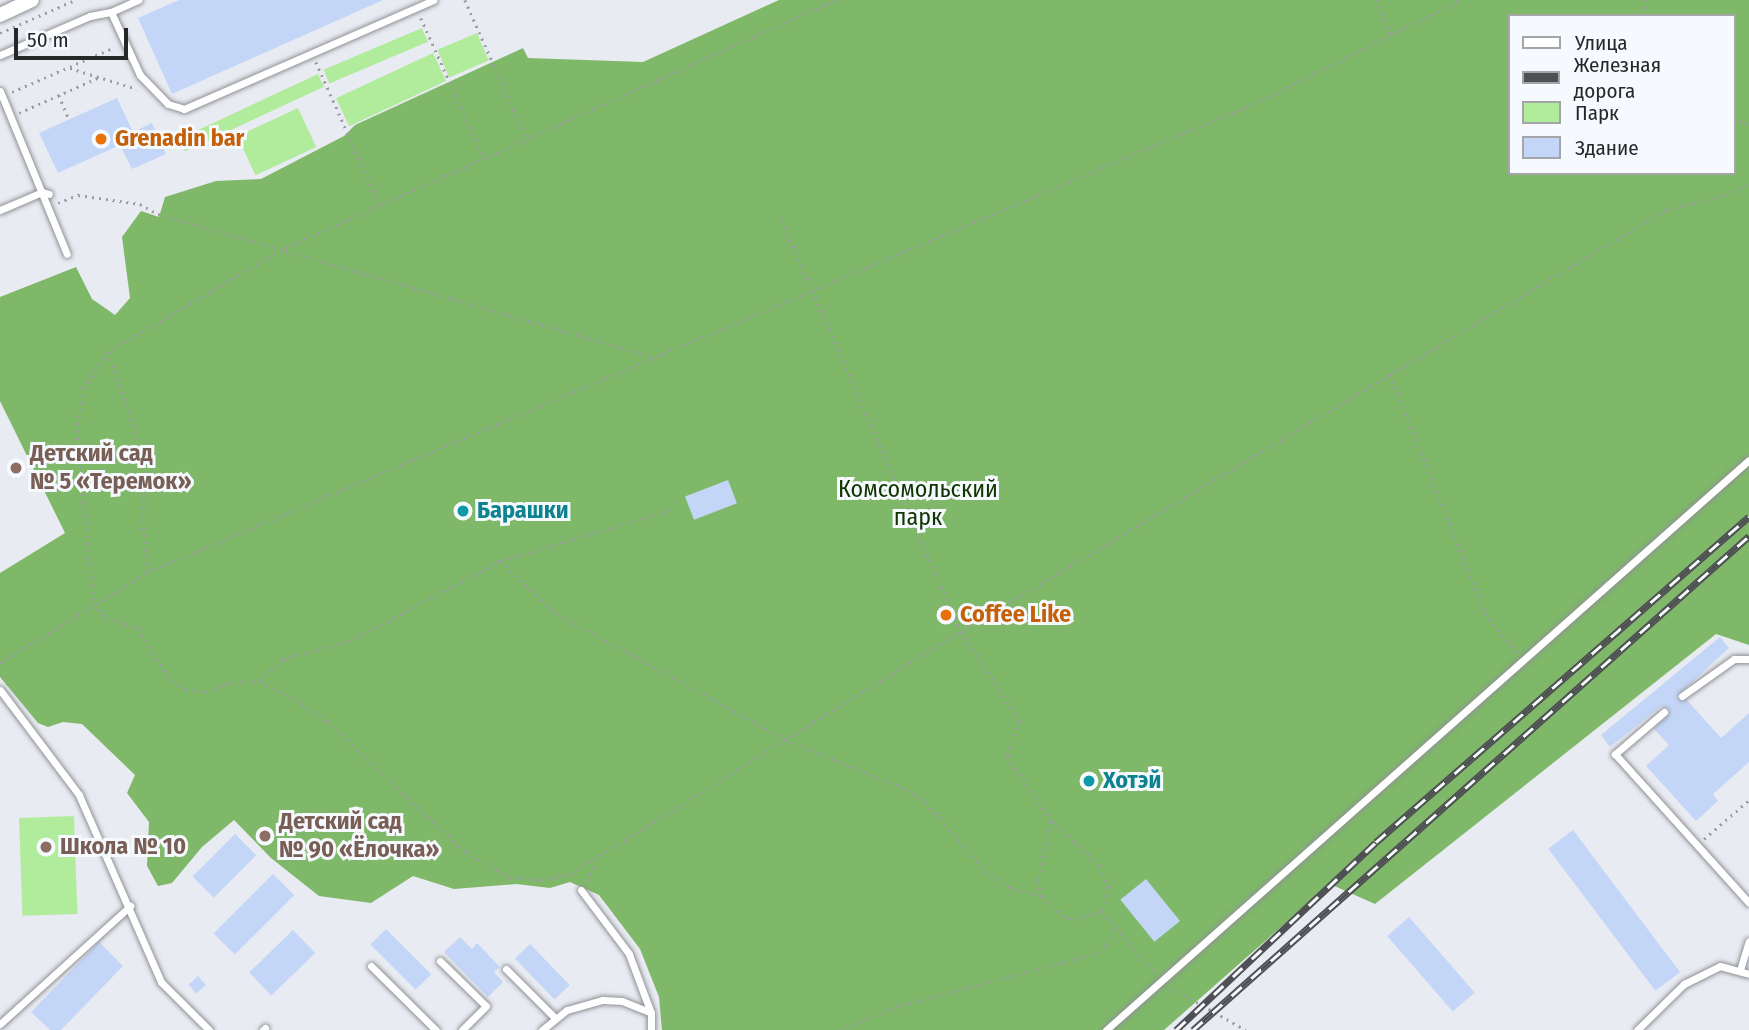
<!DOCTYPE html>
<html>
<head>
<meta charset="utf-8">
<style>
	body { margin:0 }
	#map { position:relative; width:1749px; height:1030px; overflow:hidden; background:#e8ebf1; font-family:"Fira Sans Condensed",sans-serif }
	div>[style] { position:absolute }
	.green>* { inset:0; background:#b1eb9c; transform-origin:0 0 }
	.forest>* { inset:0; background:#7fb869 }
	.building>* { inset:0; background:#c4d6f7; transform-origin:0 0 }
	.path>* { height:2.5px; margin-top:-1.25px; transform-origin:0; background:repeating-linear-gradient(90deg,#9c9ea3 0 2px,transparent 0 7px) }
	.roads { filter:drop-shadow(0 0 2px #8f9196) drop-shadow(0 0 2px #8f9196) }
	.service>* { height:7px; margin:-3.5px; padding:0 3.5px; transform-origin:3.5px; border-radius:3.5px; background:#fff }
	.minor>* { height:14px; margin:-7px; padding:0 7px; transform-origin:7px; border-radius:7px; background:#fff }
	.rail>* { height:7px; margin-top:-3.5px; transform-origin:0; background:repeating-linear-gradient(90deg,#f6f9fe 0 13px,#4f5053 0 26px); box-sizing:border-box; border-block:2px solid #4f5053 }
	.dots>* { width:19px; height:19px; translate:-50% -50%; box-sizing:border-box; border:4px solid #f6f9fe; border-radius:50% }
	span { translate:-50% -50%; white-space:nowrap; text-align:center; line-height:1.15; -webkit-text-stroke:6px #f6f9fe; paint-order:stroke }
	.food-label { font-size:24px; color:#c56008; font-weight:700 }
	.left { translate:0 -50%; text-align:left }
	.education-label { font-size:24px; color:#785e54; font-weight:700 }
	.park-label { font-size:24px; color:#0f3500 }
	.culture-label { font-size:24px; color:#0d838f; font-weight:700 }
	.legend { position:absolute; left:1508px; top:14px; width:228px; height:161px; box-sizing:border-box; background:#f6f9fe; border:2px solid #a3a5a9; margin:0; padding:9px 12px; list-style:none; font-size:21px; color:#262729 }
	.legend li { display:flex; align-items:center; gap:14px; height:35px }
	.legend b { width:35px; border:2px solid #a3a5a9 }
	.scale { position:absolute; left:14px; top:28px; width:114px; height:32px; box-sizing:border-box; border:4px solid #262729; border-top:0; padding-left:9px; font-size:21px; line-height:24px; white-space:nowrap; color:#262729; -webkit-text-stroke:5px #f6f9fe; paint-order:stroke }
</style>
</head>
<body>
<div id="map">
	<div class="green">
		<i style="left:422px;top:28px;width:15px;height:107px;rotate:67deg"></i>
		<i style="left:477px;top:33px;width:30px;height:43px;rotate:67deg"></i>
		<i style="left:433px;top:53px;width:31px;height:107px;rotate:65deg"></i>
		<i style="left:318px;top:74px;width:14px;height:153px;rotate:65deg"></i>
		<i style="left:298px;top:108px;width:43px;height:67px;rotate:65deg"></i>
		<i style="left:74px;top:816px;width:98px;height:55px;rotate:88deg"></i>
	</div>
	<div class="forest">
		<i style="clip-path:polygon(evenodd,779px 0,1749px 0,1749px 645px,1716px 634px,1375px 904px,1330px 884px,1164px 1030px,662px 1030px,659px 997px,640px 949px,599px 895px,570px 882px,550px 888px,516px 884px,454px 889px,413px 876px,371px 903px,319px 896px,271px 858px,234px 820px,202px 847px,172px 883px,158px 886px,147px 866px,149px 822px,127px 793px,135px 775px,82px 724px,63px 722px,48px 727px,38px 723px,0 677px,0 573px,65px 533px,0 401px,0 297px,76px 267px,92px 299px,115px 315px,130px 298px,122px 237px,141px 211px,159px 217px,165px 197px,216px 181px,261px 179px,344px 136px,355px 125px,523px 48px,528px 58px,643px 62px,779px 0,1509px 16px,1733px 16px,1733px 173px,1509px 173px,1509px 16px)"></i>
	</div>
	<div class="building">
		<i style="clip-path:polygon(179px 0,383px 0,172px 94px,138px 18px)"></i>
		<i style="clip-path:polygon(117px 98px,133px 132px,152px 123px,166px 154px,132px 169px,120px 145px,58px 173px,39px 133px)"></i>
		<i style="left:728px;top:480px;width:25px;height:46px;rotate:69deg"></i>
		<i style="clip-path:polygon(1720px 637px,1729px 648px,1676px 697px,1687px 700px,1721px 738px,1749px 713px,1749px 762px,1713px 794px,1718px 801px,1696px 821px,1646px 766px,1669px 745px,1654px 729px,1669px 715px,1668px 708px,1660px 707px,1610px 747px,1601px 735px)"></i>
		<i style="left:1573px;top:830px;width:178px;height:31px;rotate:53deg"></i>
		<i style="left:235px;top:834px;width:30px;height:60px;rotate:45deg"></i>
		<i style="left:273px;top:874px;width:30px;height:84px;rotate:45deg"></i>
		<i style="left:1146px;top:879px;width:54px;height:33px;rotate:51deg"></i>
		<i style="left:1409px;top:917px;width:100px;height:29px;rotate:49deg"></i>
		<i style="left:386px;top:929px;width:64px;height:22px;rotate:45deg"></i>
		<i style="left:293px;top:930px;width:32px;height:61px;rotate:46deg"></i>
		<i style="clip-path:polygon(460px 937px,472px 949px,477px 943px,500px 967px,494px 972px,503px 982px,488px 997px,444px 952px)"></i>
		<i style="clip-path:polygon(99px 942px,123px 966px,61px 1030px,50px 1030px,31px 1012px)"></i>
		<i style="left:530px;top:944px;width:57px;height:21px;rotate:46deg"></i>
		<i style="left:198px;top:976px;width:12px;height:13px;rotate:48deg"></i>
	</div>
	<div class="path">
		<i style="left:465px;top:0;width:153px;rotate:66.1deg"></i>
		<i style="left:836px;top:0;width:608px;rotate:155.71deg"></i>
		<i style="left:282px;top:250px;width:202px;rotate:149.6deg"></i>
		<i style="left:108px;top:352px;width:43px;rotate:123.7deg"></i>
		<i style="left:84px;top:388px;width:44px;rotate:99.2deg"></i>
		<i style="left:77px;top:431px;width:174px;rotate:84.4deg"></i>
		<i style="left:94px;top:604px;width:18px;rotate:49deg"></i>
		<i style="left:106px;top:618px;width:34px;rotate:17deg"></i>
		<i style="left:139px;top:628px;width:56px;rotate:59.7deg"></i>
		<i style="left:167px;top:676px;width:22px;rotate:36deg"></i>
		<i style="left:185px;top:689px;width:21px;rotate:8deg"></i>
		<i style="left:206px;top:692px;width:28px;rotate:-21deg"></i>
		<i style="left:232px;top:682px;width:28px;rotate:-2deg"></i>
		<i style="left:260px;top:681px;width:34px;rotate:27deg"></i>
		<i style="left:290px;top:696px;width:43px;rotate:33.7deg"></i>
		<i style="left:326px;top:720px;width:192px;rotate:43.5deg"></i>
		<i style="left:465px;top:852px;width:50px;rotate:30.2deg"></i>
		<i style="left:508px;top:877px;width:34px;rotate:5deg"></i>
		<i style="left:542px;top:880px;width:29px;rotate:-12deg"></i>
		<i style="left:570px;top:874px;width:460px;rotate:-31.9deg"></i>
		<i style="left:961px;top:631px;width:821px;rotate:-30.84deg"></i>
		<i style="left:1666px;top:210px;width:62px;rotate:-14deg"></i>
		<i style="left:1726px;top:195px;width:26px;rotate:-28deg"></i>
		<i style="left:1376px;top:0;width:39px;rotate:67deg"></i>
		<i style="left:1645px;top:0;width:16px;rotate:86deg"></i>
		<i style="left:421px;top:18px;width:154px;rotate:65.9deg"></i>
		<i style="left:0;top:33px;width:82px;rotate:-23.7deg"></i>
		<i style="left:316px;top:62px;width:158px;rotate:66deg"></i>
		<i style="left:70px;top:68px;width:70px;rotate:17.4deg"></i>
		<i style="left:12px;top:92px;width:112px;rotate:-23.6deg"></i>
		<i style="left:59px;top:95px;width:27px;rotate:68deg"></i>
		<i style="left:19px;top:113px;width:91px;rotate:-24deg"></i>
		<i style="left:1733px;top:118px;width:17px;rotate:24deg"></i>
		<i style="left:58px;top:203px;width:22px;rotate:-22deg"></i>
		<i style="left:78px;top:195px;width:63px;rotate:8.3deg"></i>
		<i style="left:140px;top:204px;width:21px;rotate:29deg"></i>
		<i style="left:158px;top:214px;width:515px;rotate:16.11deg"></i>
		<i style="left:782px;top:220px;width:448px;rotate:66.5deg"></i>
		<i style="left:961px;top:631px;width:108px;rotate:56.8deg"></i>
		<i style="left:1020px;top:721px;width:37px;rotate:110deg"></i>
		<i style="left:1007px;top:756px;width:79px;rotate:55.3deg"></i>
		<i style="left:1052px;top:821px;width:66px;rotate:43.2deg"></i>
		<i style="left:1100px;top:866px;width:24px;rotate:68deg"></i>
		<i style="left:1109px;top:888px;width:24px;rotate:107deg"></i>
		<i style="left:1102px;top:911px;width:80px;rotate:49.6deg"></i>
		<i style="left:108px;top:352px;width:112px;rotate:70.8deg"></i>
		<i style="left:145px;top:458px;width:63px;rotate:91.8deg"></i>
		<i style="left:143px;top:521px;width:51px;rotate:84.4deg"></i>
		<i style="left:1390px;top:374px;width:257px;rotate:68.3deg"></i>
		<i style="left:1485px;top:613px;width:52px;rotate:50.5deg"></i>
		<i style="left:500px;top:561px;width:76px;rotate:42.9deg"></i>
		<i style="left:556px;top:613px;width:263px;rotate:28.9deg"></i>
		<i style="left:786px;top:740px;width:132px;rotate:22.3deg"></i>
		<i style="left:908px;top:790px;width:22px;rotate:34deg"></i>
		<i style="left:926px;top:802px;width:91px;rotate:49.5deg"></i>
		<i style="left:985px;top:871px;width:29px;rotate:34deg"></i>
		<i style="left:1009px;top:887px;width:34px;rotate:15deg"></i>
		<i style="left:0;top:663px;width:174px;rotate:-31.6deg"></i>
		<i style="left:148px;top:572px;width:1210px;rotate:-22.96deg"></i>
		<i style="left:1262px;top:100px;width:222px;rotate:-26.8deg"></i>
		<i style="left:260px;top:680px;width:31px;rotate:-42deg"></i>
		<i style="left:283px;top:659px;width:69px;rotate:-15deg"></i>
		<i style="left:350px;top:641px;width:170px;rotate:-28.1deg"></i>
		<i style="left:500px;top:561px;width:178px;rotate:-16.6deg"></i>
		<i style="left:1052px;top:822px;width:61px;rotate:103.3deg"></i>
		<i style="left:1038px;top:881px;width:16px;rotate:75deg"></i>
		<i style="left:1042px;top:896px;width:28px;rotate:45deg"></i>
		<i style="left:1062px;top:916px;width:14px;rotate:12deg"></i>
		<i style="left:1076px;top:919px;width:27px;rotate:-17deg"></i>
		<i style="left:1704px;top:839px;width:60px;rotate:-40.9deg"></i>
		<i style="left:586px;top:881px;width:21px;rotate:-62deg"></i>
		<i style="left:1172px;top:988px;width:85px;rotate:29.6deg"></i>
		<i style="left:840px;top:1030px;width:60px;rotate:-22.7deg"></i>
		<i style="left:895px;top:1007px;width:210px;rotate:-14.9deg"></i>
		<i style="left:1098px;top:953px;width:12px;rotate:-42deg"></i>
		<i style="left:1107px;top:945px;width:21px;rotate:-67deg"></i>
	</div>
	<div class="roads">
		<div class="service">
			<i style="left:111px;top:12px;width:30px;rotate:-24deg"></i>
			<i style="left:0;top:55px;width:98px;rotate:-23.4deg"></i>
			<i style="left:90px;top:16px;width:21px;rotate:-11deg"></i>
			<i style="left:111px;top:12px;width:69px;rotate:65.3deg"></i>
			<i style="left:140px;top:75px;width:40px;rotate:46deg"></i>
			<i style="left:168px;top:104px;width:17px;rotate:17deg"></i>
			<i style="left:184px;top:109px;width:272px;rotate:-23.6deg"></i>
			<i style="left:0;top:91px;width:176px;rotate:67.7deg"></i>
			<i style="left:0;top:210px;width:46px;rotate:-23.2deg"></i>
			<i style="left:42px;top:192px;width:7px;rotate:16deg"></i>
			<i style="left:0;top:690px;width:131px;rotate:53deg"></i>
			<i style="left:79px;top:795px;width:204px;rotate:66.3deg"></i>
			<i style="left:161px;top:982px;width:68px;rotate:45deg"></i>
			<i style="left:1682px;top:696px;width:64px;rotate:-35.4deg"></i>
			<i style="left:1734px;top:659px;width:15px"></i>
			<i style="left:1664px;top:712px;width:65px;rotate:139.4deg"></i>
			<i style="left:1615px;top:754px;width:200px;rotate:48deg"></i>
			<i style="left:581px;top:890px;width:80px;rotate:53.1deg"></i>
			<i style="left:629px;top:954px;width:63px;rotate:69.6deg"></i>
			<i style="left:651px;top:1013px;width:17px;rotate:90deg"></i>
			<i style="left:440px;top:961px;width:64px;rotate:44.4deg"></i>
			<i style="left:486px;top:1006px;width:34px;rotate:135deg"></i>
			<i style="left:371px;top:966px;width:91px;rotate:44.6deg"></i>
			<i style="left:506px;top:969px;width:69px;rotate:45deg"></i>
			<i style="left:1740px;top:970px;width:30px;rotate:-73deg"></i>
			<i style="left:0;top:1024px;width:176px;rotate:-42.2deg"></i>
			<i style="left:263px;top:1030px;width:3px;rotate:-45deg"></i>
			<i style="left:542px;top:1030px;width:32px;rotate:-39deg"></i>
			<i style="left:567px;top:1010px;width:37px;rotate:-16deg"></i>
			<i style="left:603px;top:1000px;width:19px;rotate:3deg"></i>
			<i style="left:622px;top:1001px;width:31px;rotate:22deg"></i>
			<i style="left:1106px;top:1030px;width:859px;rotate:-41.56deg"></i>
			<i style="left:1637px;top:1030px;width:66px;rotate:-44.4deg"></i>
			<i style="left:1684px;top:984px;width:40px;rotate:-26.6deg"></i>
			<i style="left:1720px;top:966px;width:30px;rotate:15deg"></i>
		</div>
		<div class="minor">
			<i style="left:0;top:15px;width:35px;rotate:-25deg"></i>
		</div>
	</div>
	<div class="rail">
		<i style="left:1176px;top:1030px;width:274px;rotate:-43.2deg"></i>
		<i style="left:1376px;top:842px;width:495px;rotate:-41.1deg"></i>
		<i style="left:1193px;top:1030px;width:744px;rotate:-41.62deg"></i>
	</div>
	<div class="dots">
		<i style="left:101px;top:139px;background:#e8710a"></i>
		<i style="left:16px;top:468px;background:#8d6e63"></i>
		<i style="left:463px;top:511px;background:#0f9aa8"></i>
		<i style="left:946px;top:615px;background:#e8710a"></i>
		<i style="left:1089px;top:781px;background:#0f9aa8"></i>
		<i style="left:265px;top:836px;background:#8d6e63"></i>
		<i style="left:46px;top:847px;background:#8d6e63"></i>
	</div>
	<div class="food-label">
		<span class="left" style="left:115px;top:139px">Grenadin bar</span>
		<span class="left" style="left:960px;top:615px">Coffee Like</span>
	</div>
	<div class="education-label">
		<span class="left" style="left:30px;top:468px">Детский сад<br>№ 5 «Теремок»</span>
		<span class="left" style="left:279px;top:836px">Детский сад<br>№ 90 «Ёлочка»</span>
		<span class="left" style="left:60px;top:847px">Школа № 10</span>
	</div>
	<div class="park-label">
		<span style="left:918px;top:504px">Комсомольский<br>парк</span>
	</div>
	<div class="culture-label">
		<span class="left" style="left:477px;top:511px">Барашки</span>
		<span class="left" style="left:1103px;top:781px">Хотэй</span>
	</div>
	<ul class="legend">
	<li><b style="height:9px;background:#fff"></b>Улица</li>
	<li><b style="height:9px;background:#4f5053"></b>Железная дорога</li>
	<li><b style="height:19px;background:#b1eb9c"></b>Парк</li>
	<li><b style="height:19px;background:#c4d6f7"></b>Здание</li>
	</ul>
	<div class="scale">50 m</div>
</div>
</body>
</html>
